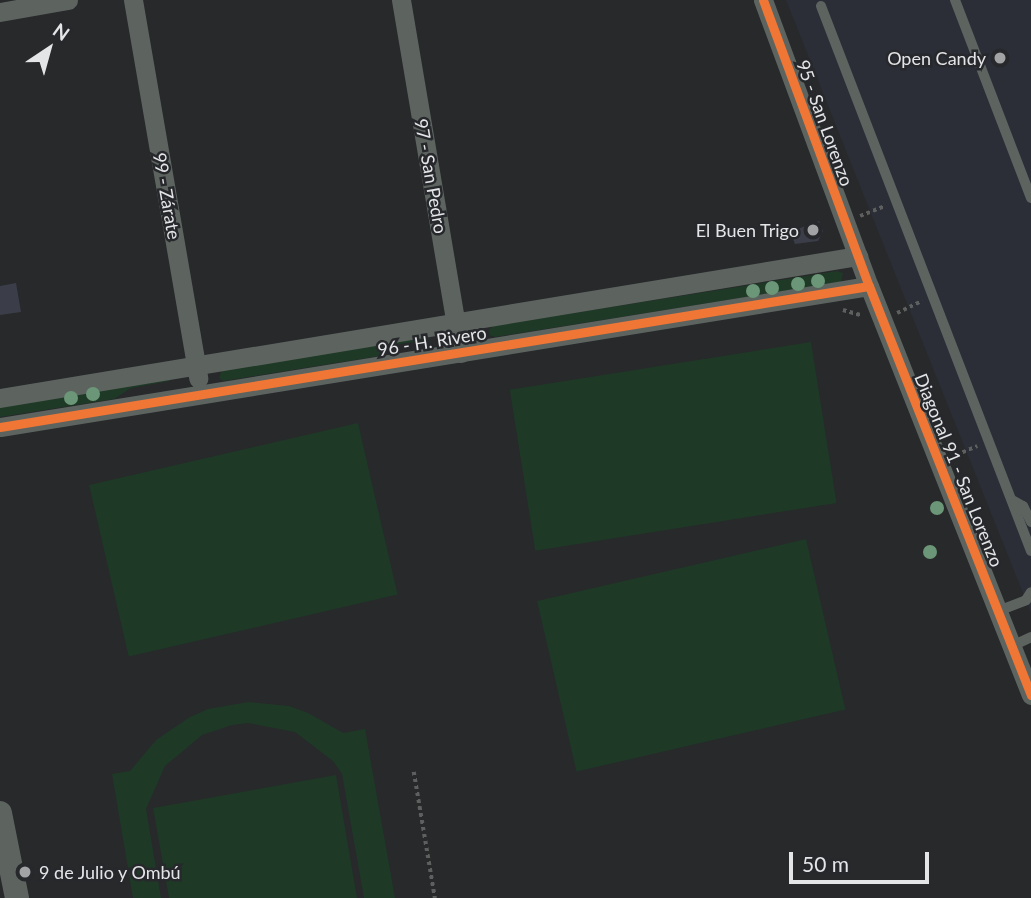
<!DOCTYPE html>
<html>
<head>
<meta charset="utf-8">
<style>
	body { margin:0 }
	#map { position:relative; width:1031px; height:898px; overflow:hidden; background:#27292b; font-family:Lato,sans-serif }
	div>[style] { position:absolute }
	.built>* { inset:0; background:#2b2e37 }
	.green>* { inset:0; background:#1f3927; transform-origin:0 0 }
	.building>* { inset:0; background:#3b3e48 }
	.path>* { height:3.5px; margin-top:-1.75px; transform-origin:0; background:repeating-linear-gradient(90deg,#5d605e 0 3.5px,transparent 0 7px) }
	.service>* { height:10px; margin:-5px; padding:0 5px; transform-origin:5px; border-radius:5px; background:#5d6460 }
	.minor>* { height:19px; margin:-9.5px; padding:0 9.5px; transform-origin:9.5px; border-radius:9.5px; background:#5d6460 }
	.tertiary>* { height:24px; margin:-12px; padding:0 12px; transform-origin:12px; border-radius:12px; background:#5d6460 }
	.cycleway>* { height:9px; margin:-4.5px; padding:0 4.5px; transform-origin:4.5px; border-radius:4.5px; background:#f07635 }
	.trees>* { width:14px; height:14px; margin:-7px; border-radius:50%; background:#6b9677 }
	.dots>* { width:19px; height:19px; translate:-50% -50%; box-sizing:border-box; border:4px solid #26282c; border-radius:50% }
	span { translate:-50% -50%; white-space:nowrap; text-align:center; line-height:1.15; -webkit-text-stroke:5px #26282c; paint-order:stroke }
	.poi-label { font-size:18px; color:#e4e5e7 }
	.right { translate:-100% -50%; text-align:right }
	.left { translate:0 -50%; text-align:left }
	.street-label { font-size:18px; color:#e4e5e7 }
	.north { position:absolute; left:14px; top:14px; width:70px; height:70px; -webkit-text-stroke:5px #26282c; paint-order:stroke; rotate:36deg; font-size:19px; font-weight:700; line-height:28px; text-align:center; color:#e4e5e7 }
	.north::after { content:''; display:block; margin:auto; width:24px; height:32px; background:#e4e5e7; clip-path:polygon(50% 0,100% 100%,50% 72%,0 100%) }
	.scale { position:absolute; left:789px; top:852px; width:140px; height:32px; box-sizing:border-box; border:4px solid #e4e5e7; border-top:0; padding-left:9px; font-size:21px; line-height:24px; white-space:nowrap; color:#e4e5e7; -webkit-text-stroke:5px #26282c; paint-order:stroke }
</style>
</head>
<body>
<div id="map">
	<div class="built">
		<i style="clip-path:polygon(786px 0,1031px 0,1031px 613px,870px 211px)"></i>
	</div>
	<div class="green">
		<i style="clip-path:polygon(837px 271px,843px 273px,841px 282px,495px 337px,490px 335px,489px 330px,493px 326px)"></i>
		<i style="clip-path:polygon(428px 337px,429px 340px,394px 345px,380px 356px,223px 381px,219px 378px,222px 370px)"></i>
		<i style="left:811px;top:342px;width:163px;height:305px;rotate:81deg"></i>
		<i style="clip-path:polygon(170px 378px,170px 381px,131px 388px,114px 399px,0 417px,0 405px)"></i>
		<i style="left:358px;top:423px;width:176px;height:276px;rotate:77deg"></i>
		<i style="left:806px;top:539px;width:175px;height:276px;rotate:77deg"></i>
		<i style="clip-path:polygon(248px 702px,289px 706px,308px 713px,343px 733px,365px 729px,395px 898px,364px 898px,342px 774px,333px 761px,295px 732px,248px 723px,232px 725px,202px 735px,165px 766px,146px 809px,161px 898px,133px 898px,112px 774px,130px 771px,156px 740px,190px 717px,208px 709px)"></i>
		<i style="clip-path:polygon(336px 775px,357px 898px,169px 898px,153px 808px)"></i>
	</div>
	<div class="building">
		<i style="clip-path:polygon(819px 221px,823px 231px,818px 241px,795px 244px,790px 232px)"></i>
		<i style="clip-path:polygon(16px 283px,21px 312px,0 315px,0 286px)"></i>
	</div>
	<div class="path">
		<i style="left:860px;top:216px;width:27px;rotate:-22deg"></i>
		<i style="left:843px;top:310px;width:19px;rotate:16deg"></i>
		<i style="left:897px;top:313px;width:28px;rotate:-26deg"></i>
		<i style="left:956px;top:455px;width:23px;rotate:-23deg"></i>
		<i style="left:414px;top:772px;width:128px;rotate:80.5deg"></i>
	</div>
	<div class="service">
		<i style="left:955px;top:0;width:212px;rotate:69deg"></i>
		<i style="left:821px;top:6px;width:584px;rotate:68.93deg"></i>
		<i style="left:1012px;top:500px;width:13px;rotate:29deg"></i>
		<i style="left:1023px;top:506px;width:18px;rotate:63deg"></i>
		<i style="left:998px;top:611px;width:30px;rotate:-21deg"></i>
		<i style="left:1026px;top:600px;width:9px;rotate:-58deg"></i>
		<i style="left:1012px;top:646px;width:21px;rotate:-25deg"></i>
	</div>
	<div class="minor">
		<i style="left:133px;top:0;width:384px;rotate:80.2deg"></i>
		<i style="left:401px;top:0;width:358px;rotate:80.4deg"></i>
		<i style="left:763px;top:0;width:305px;rotate:69.7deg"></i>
		<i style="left:869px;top:286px;width:440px;rotate:68.4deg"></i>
		<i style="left:0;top:12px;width:69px;rotate:-10deg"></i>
		<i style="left:0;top:398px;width:870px;rotate:-9.4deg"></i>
		<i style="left:0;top:427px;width:880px;rotate:-9.22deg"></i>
	</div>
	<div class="tertiary">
		<i style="left:0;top:813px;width:87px;rotate:78.7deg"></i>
	</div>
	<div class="cycleway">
		<i style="left:763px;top:0;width:305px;rotate:69.7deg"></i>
		<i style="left:869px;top:286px;width:440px;rotate:68.4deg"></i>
		<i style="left:0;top:427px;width:880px;rotate:-9.22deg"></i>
	</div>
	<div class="trees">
		<i style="left:818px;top:281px"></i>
		<i style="left:798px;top:284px"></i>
		<i style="left:772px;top:288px"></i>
		<i style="left:753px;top:291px"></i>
		<i style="left:93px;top:394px"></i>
		<i style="left:71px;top:398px"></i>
		<i style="left:937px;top:508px"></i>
		<i style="left:930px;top:552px"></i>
	</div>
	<div class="dots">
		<i style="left:1000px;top:58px;background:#a2a3a5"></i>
		<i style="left:813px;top:230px;background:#a2a3a5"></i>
		<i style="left:25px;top:872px;background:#a2a3a5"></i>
	</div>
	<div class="poi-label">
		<span class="right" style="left:986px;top:58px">Open Candy</span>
		<span class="right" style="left:799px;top:230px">El Buen Trigo</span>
		<span class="left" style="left:39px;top:872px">9 de Julio y Ombú</span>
	</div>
	<div class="street-label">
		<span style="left:825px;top:123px;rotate:70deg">95 - San Lorenzo</span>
		<span style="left:431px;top:176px;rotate:80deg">97 - San Pedro</span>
		<span style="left:167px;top:196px;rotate:80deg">99 - Zárate</span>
		<span style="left:432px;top:341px;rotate:-9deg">96 - H. Rivero</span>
		<span style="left:959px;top:470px;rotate:68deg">Diagonal 91 - San Lorenzo</span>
	</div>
	<div class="north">N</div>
	<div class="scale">50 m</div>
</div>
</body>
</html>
